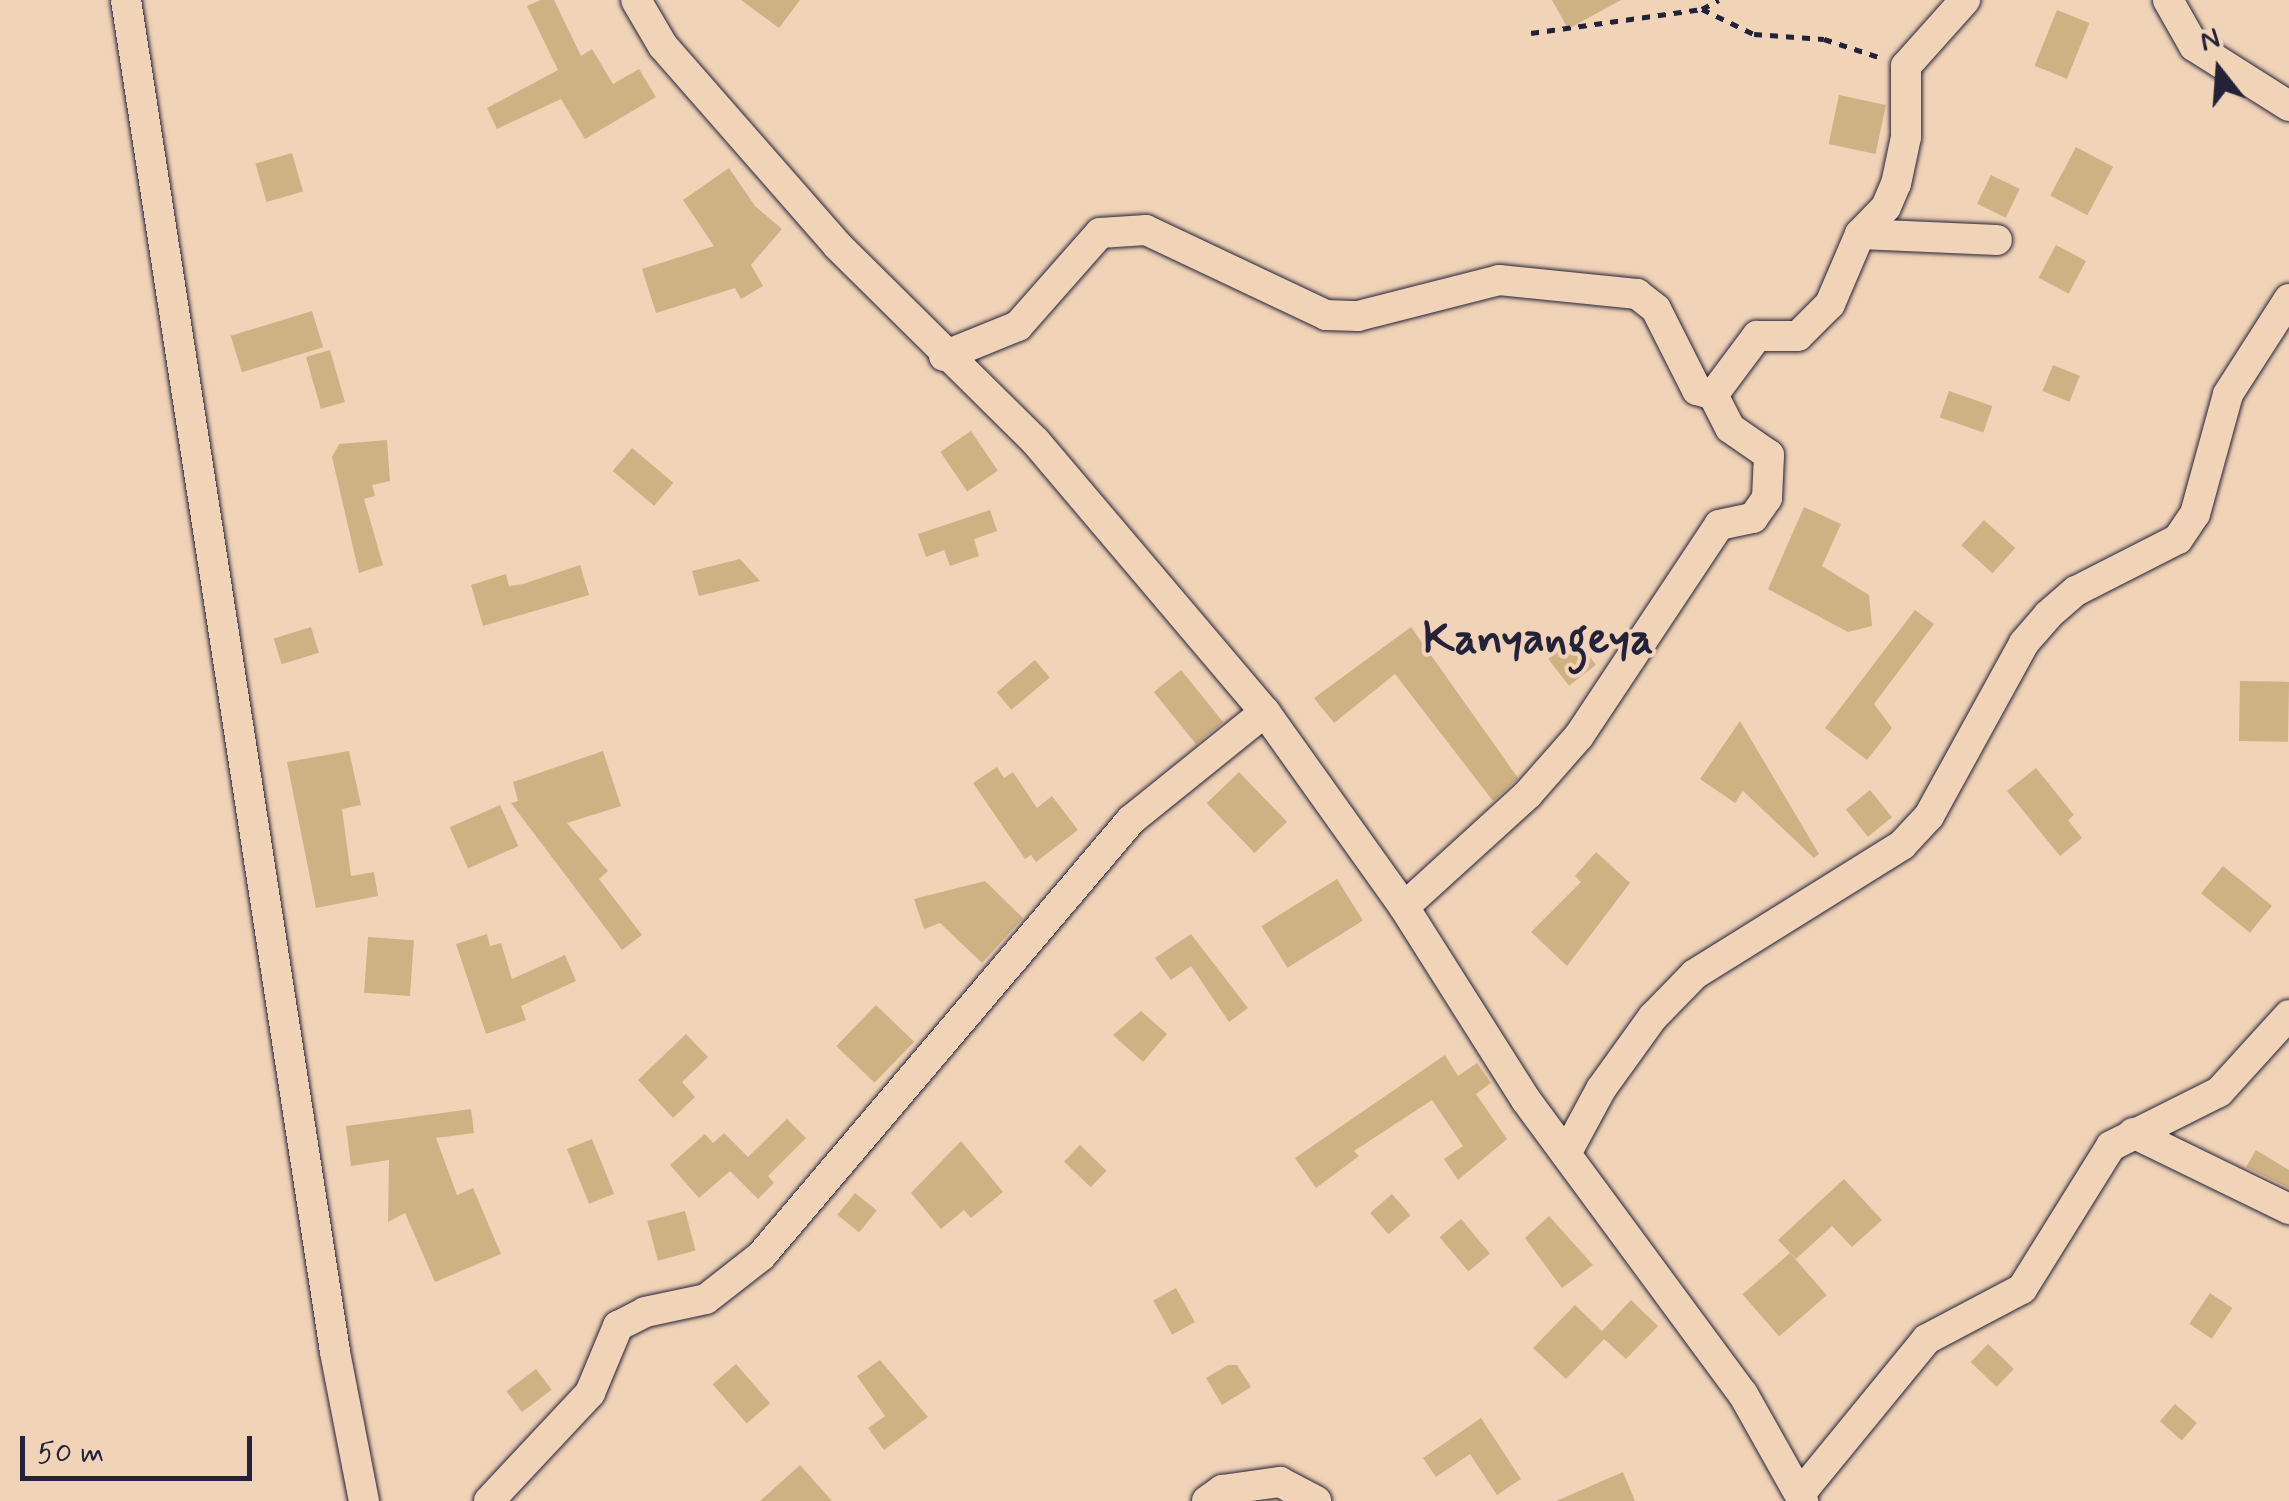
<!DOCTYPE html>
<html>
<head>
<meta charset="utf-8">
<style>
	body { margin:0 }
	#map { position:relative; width:2289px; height:1501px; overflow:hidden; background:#f1d3b7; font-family:Mynerve,sans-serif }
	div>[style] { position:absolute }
	.building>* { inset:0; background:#cfb284; transform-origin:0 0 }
	.path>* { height:5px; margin-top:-2.5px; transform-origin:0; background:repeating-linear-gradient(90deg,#22223b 0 8px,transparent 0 16px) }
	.roads { filter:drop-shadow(0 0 2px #22223b) drop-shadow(0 0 2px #22223b) }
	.minor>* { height:30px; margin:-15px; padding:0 15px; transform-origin:15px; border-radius:15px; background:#f1d3b7 }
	span { translate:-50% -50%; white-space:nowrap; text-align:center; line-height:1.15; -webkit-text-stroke:8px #f1d3b7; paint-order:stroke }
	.quarter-label { font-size:45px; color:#22223b; font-weight:700 }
	.north { position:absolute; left:2169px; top:20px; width:100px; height:100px; -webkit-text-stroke:8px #f1d3b7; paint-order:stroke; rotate:343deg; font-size:28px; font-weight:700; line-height:40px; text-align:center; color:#22223b }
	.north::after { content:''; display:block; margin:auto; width:35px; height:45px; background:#22223b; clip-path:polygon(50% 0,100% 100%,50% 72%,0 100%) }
	.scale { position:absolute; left:20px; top:1436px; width:232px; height:45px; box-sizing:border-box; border:5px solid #22223b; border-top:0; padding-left:12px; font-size:30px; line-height:35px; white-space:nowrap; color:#22223b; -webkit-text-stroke:8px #f1d3b7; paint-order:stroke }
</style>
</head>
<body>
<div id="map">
	<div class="building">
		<i style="clip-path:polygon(541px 0,554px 0,581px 56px,592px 49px,613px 84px,639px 69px,656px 97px,585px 139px,561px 99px,497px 129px,487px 108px,558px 70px,527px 6px)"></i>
		<i style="clip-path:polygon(741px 0,800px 0,779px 28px)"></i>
		<i style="clip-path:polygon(1552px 0,1621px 0,1568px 29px)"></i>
		<i style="left:2057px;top:10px;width:35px;height:60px;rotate:22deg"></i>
		<i style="left:1839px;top:95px;width:48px;height:50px;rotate:12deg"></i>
		<i style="left:2076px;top:147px;width:42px;height:55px;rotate:28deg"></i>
		<i style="left:292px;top:153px;width:40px;height:38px;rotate:74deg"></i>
		<i style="clip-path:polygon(729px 168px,755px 206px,782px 229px,751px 265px,763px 286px,741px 299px,735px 288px,656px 313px,642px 269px,714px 246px,683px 200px)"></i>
		<i style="left:1991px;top:175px;width:32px;height:32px;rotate:26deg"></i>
		<i style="left:2056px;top:245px;width:34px;height:37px;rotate:28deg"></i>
		<i style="left:312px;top:311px;width:38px;height:85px;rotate:73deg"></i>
		<i style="left:330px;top:350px;width:54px;height:25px;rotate:74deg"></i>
		<i style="left:2053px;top:365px;width:29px;height:28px;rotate:22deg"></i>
		<i style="left:1949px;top:391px;width:46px;height:28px;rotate:19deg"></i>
		<i style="left:971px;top:431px;width:48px;height:37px;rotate:56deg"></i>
		<i style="clip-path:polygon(387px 440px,390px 481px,372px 485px,375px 496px,364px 499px,383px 565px,359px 573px,332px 457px,339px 444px)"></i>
		<i style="left:632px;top:448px;width:54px;height:30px;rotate:40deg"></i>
		<i style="clip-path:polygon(1804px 507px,1841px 524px,1822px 566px,1869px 595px,1872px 626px,1848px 632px,1768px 589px)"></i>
		<i style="clip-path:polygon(990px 510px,997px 531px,974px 539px,979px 556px,950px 566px,944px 550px,926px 557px,918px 534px)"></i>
		<i style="left:1984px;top:520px;width:42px;height:34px;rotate:42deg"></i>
		<i style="clip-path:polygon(740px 559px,760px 581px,699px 596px,692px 571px)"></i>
		<i style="clip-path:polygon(580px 565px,589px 595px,483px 626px,471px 585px,506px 574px,509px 586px,523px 584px)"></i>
		<i style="clip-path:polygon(1915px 610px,1934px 624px,1874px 704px,1892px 728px,1867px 760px,1825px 728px)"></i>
		<i style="left:311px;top:627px;width:27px;height:39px;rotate:73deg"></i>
		<i style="clip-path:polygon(1411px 627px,1518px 778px,1493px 801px,1395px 674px,1334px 723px,1314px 698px)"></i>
		<i style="left:1575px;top:638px;width:34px;height:34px;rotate:52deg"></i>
		<i style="left:1035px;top:660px;width:23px;height:50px;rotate:50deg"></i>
		<i style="left:1181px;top:670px;width:67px;height:35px;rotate:51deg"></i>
		<i style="left:2240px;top:681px;width:49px;height:60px;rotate:1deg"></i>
		<i style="clip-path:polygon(1740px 721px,1819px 854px,1814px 858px,1743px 791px,1735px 803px,1700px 779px)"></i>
		<i style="clip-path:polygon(349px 751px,361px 805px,342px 809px,351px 876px,374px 872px,378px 896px,316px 908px,287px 762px)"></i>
		<i style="clip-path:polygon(603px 751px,621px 806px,567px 823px,608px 871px,599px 879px,642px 935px,622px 950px,511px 803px,518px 801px,513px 782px)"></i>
		<i style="clip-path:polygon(997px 767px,1004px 778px,1013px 772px,1037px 808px,1052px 796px,1078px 830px,1036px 862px,1031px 855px,1025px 859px,973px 783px)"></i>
		<i style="clip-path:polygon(2036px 768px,2074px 815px,2068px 820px,2082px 838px,2060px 856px,2007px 791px)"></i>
		<i style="left:1239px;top:772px;width:69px;height:45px;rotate:46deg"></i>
		<i style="left:1870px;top:790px;width:35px;height:31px;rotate:51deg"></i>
		<i style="left:500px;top:805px;width:45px;height:55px;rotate:66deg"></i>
		<i style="clip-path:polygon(1596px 852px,1630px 883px,1567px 966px,1531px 932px,1581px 882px,1575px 876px)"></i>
		<i style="left:2223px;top:866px;width:63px;height:35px;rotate:39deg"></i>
		<i style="left:1337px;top:879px;width:49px;height:89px;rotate:58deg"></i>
		<i style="clip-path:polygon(985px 881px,1023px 918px,982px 963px,940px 923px,924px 929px,914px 899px)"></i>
		<i style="clip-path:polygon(487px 934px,490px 946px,501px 943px,512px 979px,565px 955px,576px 981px,521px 1006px,526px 1020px,486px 1034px,456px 944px)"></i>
		<i style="clip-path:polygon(1191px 934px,1248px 1008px,1229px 1022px,1191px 966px,1171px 980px,1155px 958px)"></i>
		<i style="left:368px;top:937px;width:46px;height:56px;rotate:4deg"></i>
		<i style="left:876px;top:1005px;width:53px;height:57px;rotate:44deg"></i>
		<i style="clip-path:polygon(1141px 1011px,1167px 1034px,1143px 1062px,1113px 1035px)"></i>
		<i style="clip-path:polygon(686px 1034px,708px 1057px,682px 1082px,695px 1097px,673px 1118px,638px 1080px)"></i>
		<i style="clip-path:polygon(1445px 1055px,1458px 1076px,1477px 1063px,1491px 1083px,1476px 1094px,1507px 1139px,1458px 1180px,1444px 1159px,1463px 1146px,1432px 1100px,1354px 1151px,1359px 1156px,1316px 1188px,1295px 1158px)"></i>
		<i style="clip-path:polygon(471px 1109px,474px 1133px,436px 1138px,457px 1195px,473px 1188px,501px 1254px,435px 1282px,405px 1213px,388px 1222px,389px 1160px,351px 1166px,346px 1126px)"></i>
		<i style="clip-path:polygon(787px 1119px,806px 1138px,768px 1176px,774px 1183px,758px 1199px,730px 1171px,699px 1198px,670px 1165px,705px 1134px,713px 1143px,724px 1133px,748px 1157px)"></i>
		<i style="left:592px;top:1139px;width:59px;height:27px;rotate:68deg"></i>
		<i style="clip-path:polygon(961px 1141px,1003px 1192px,971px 1218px,964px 1210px,941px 1229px,911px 1193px)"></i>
		<i style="left:1080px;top:1145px;width:37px;height:23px;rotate:44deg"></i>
		<i style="clip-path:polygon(2256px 1150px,2289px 1170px,2289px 1188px,2246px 1167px)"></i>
		<i style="clip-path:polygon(1844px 1179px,1882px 1220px,1852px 1247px,1832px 1226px,1796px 1259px,1778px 1240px)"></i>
		<i style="left:855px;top:1193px;width:28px;height:28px;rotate:39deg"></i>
		<i style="left:1392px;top:1194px;width:28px;height:29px;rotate:49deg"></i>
		<i style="left:685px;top:1211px;width:41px;height:39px;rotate:75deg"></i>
		<i style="clip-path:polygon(1549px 1216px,1593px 1265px,1562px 1288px,1525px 1238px)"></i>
		<i style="left:1461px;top:1219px;width:45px;height:28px;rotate:50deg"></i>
		<i style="left:1790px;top:1253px;width:56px;height:63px;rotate:49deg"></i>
		<i style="left:1176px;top:1288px;width:39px;height:26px;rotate:61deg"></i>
		<i style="left:2210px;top:1293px;width:27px;height:37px;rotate:34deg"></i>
		<i style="clip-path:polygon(1631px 1300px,1658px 1326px,1626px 1359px,1604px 1339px,1566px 1379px,1533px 1348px,1575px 1305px,1602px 1331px)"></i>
		<i style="left:1988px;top:1344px;width:36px;height:25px;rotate:44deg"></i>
		<i style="clip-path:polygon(880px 1360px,928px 1417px,884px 1450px,868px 1428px,885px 1416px,857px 1376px)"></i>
		<i style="left:736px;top:1364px;width:52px;height:31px;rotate:49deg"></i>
		<i style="clip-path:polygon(1228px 1365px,1237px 1365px,1251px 1387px,1222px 1405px,1206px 1378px)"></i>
		<i style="left:536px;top:1369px;width:26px;height:37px;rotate:53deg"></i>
		<i style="left:2175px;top:1404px;width:29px;height:23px;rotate:41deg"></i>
		<i style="clip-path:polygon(1481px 1418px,1521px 1479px,1497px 1495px,1470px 1454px,1436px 1477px,1423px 1458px)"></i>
		<i style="clip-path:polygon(800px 1465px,832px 1501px,760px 1501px)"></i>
		<i style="clip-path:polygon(1623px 1472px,1635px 1501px,1556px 1501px)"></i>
	</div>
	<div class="path">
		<i style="left:1702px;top:9px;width:58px;rotate:25.7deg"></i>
		<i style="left:1754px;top:34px;width:70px;rotate:4.1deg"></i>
		<i style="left:1824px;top:39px;width:58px;rotate:18.1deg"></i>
		<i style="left:1531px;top:33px;width:173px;rotate:-8deg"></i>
		<i style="left:1702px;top:9px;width:19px;rotate:-28deg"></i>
	</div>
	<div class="roads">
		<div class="minor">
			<i style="left:126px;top:0;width:1368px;rotate:81.21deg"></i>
			<i style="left:335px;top:1352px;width:152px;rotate:79deg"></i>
			<i style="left:636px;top:0;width:53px;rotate:59.6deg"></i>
			<i style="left:663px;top:46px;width:264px;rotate:48.8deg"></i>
			<i style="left:837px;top:245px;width:280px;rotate:44.7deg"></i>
			<i style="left:1036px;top:442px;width:354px;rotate:49.7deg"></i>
			<i style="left:1265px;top:712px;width:239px;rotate:54.5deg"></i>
			<i style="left:1404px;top:907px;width:228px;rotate:57.7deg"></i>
			<i style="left:1526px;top:1100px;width:365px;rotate:53.6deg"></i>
			<i style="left:1743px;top:1394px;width:123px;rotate:60.7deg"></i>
			<i style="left:2168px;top:0;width:53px;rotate:60.5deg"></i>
			<i style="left:2194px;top:46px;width:112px;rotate:32.3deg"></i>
			<i style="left:1860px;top:234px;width:37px;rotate:-46deg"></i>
			<i style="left:1886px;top:207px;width:25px;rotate:-67deg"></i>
			<i style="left:1896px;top:184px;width:48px;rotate:-78deg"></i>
			<i style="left:1906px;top:137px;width:71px;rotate:-90deg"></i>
			<i style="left:1906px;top:66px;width:89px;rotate:-48.2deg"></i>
			<i style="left:944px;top:356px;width:80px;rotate:-22.1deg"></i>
			<i style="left:1018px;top:326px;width:124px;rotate:-48.6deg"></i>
			<i style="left:1100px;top:233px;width:46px;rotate:-3.7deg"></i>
			<i style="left:1146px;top:230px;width:199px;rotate:25.3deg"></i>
			<i style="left:1326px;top:315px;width:32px;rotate:2deg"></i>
			<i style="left:1358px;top:316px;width:146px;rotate:-14.3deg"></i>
			<i style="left:1499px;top:280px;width:139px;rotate:5.8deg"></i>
			<i style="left:1637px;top:294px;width:24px;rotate:38deg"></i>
			<i style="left:1656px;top:309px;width:91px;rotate:63.2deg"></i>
			<i style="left:1697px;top:390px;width:17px;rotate:17deg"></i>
			<i style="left:1713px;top:395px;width:74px;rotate:-53.3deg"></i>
			<i style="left:1757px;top:336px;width:41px"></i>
			<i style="left:1798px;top:336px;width:45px;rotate:-45deg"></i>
			<i style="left:1830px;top:304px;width:76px;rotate:-66.8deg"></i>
			<i style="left:1860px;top:234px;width:137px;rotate:2.5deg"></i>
			<i style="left:1404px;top:907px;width:168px;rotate:-42.3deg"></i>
			<i style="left:1528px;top:794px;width:77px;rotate:-48.7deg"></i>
			<i style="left:1579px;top:736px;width:253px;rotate:-56.4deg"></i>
			<i style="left:1719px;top:525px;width:35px;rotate:-12deg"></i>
			<i style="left:1753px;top:518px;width:24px;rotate:-55deg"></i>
			<i style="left:1767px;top:498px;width:43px;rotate:-87.3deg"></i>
			<i style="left:1769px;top:455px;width:47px;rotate:-145.3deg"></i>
			<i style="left:1730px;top:428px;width:37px;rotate:-117deg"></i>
			<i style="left:2133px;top:1133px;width:174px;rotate:26deg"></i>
			<i style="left:1566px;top:1154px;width:74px;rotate:-61.7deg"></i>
			<i style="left:1601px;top:1089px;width:89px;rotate:-54.2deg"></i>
			<i style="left:1653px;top:1017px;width:60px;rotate:-45.7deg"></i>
			<i style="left:1695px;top:974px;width:244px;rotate:-31.9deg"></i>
			<i style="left:1902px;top:845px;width:40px;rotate:-47deg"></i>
			<i style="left:1929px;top:816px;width:197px;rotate:-61.2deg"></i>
			<i style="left:2024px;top:643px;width:37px;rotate:-49deg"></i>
			<i style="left:2048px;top:615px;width:37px;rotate:-41deg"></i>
			<i style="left:2076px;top:591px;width:114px;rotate:-27deg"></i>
			<i style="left:2178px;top:539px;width:30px;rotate:-56deg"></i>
			<i style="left:2195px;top:514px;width:124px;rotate:-74.6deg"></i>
			<i style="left:2228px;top:394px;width:113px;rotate:-57.3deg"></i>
			<i style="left:1800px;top:1494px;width:200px;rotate:-50.7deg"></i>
			<i style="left:1927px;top:1339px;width:107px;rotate:-27.8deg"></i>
			<i style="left:2022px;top:1289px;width:168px;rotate:-58.1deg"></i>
			<i style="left:2111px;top:1146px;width:121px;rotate:-26.6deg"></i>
			<i style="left:2219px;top:1092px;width:104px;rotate:-47.7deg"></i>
			<i style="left:489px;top:1501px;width:148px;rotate:-46.9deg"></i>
			<i style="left:590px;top:1393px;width:73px;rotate:-67.3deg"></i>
			<i style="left:618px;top:1326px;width:30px;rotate:-27deg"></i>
			<i style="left:645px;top:1312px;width:62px;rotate:-12deg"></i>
			<i style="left:706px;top:1299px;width:70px;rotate:-38deg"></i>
			<i style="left:761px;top:1256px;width:572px;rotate:-49.68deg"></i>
			<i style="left:1131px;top:820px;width:172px;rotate:-38.9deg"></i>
			<i style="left:1207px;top:1501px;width:19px;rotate:-36deg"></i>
			<i style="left:1222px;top:1490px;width:59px;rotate:-7.9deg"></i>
			<i style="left:1280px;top:1482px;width:41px;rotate:27.8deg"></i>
		</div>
	</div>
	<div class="quarter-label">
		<span style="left:1538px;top:640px">Kanyangeya</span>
	</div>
	<div class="north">N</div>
	<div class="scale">50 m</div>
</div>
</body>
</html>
